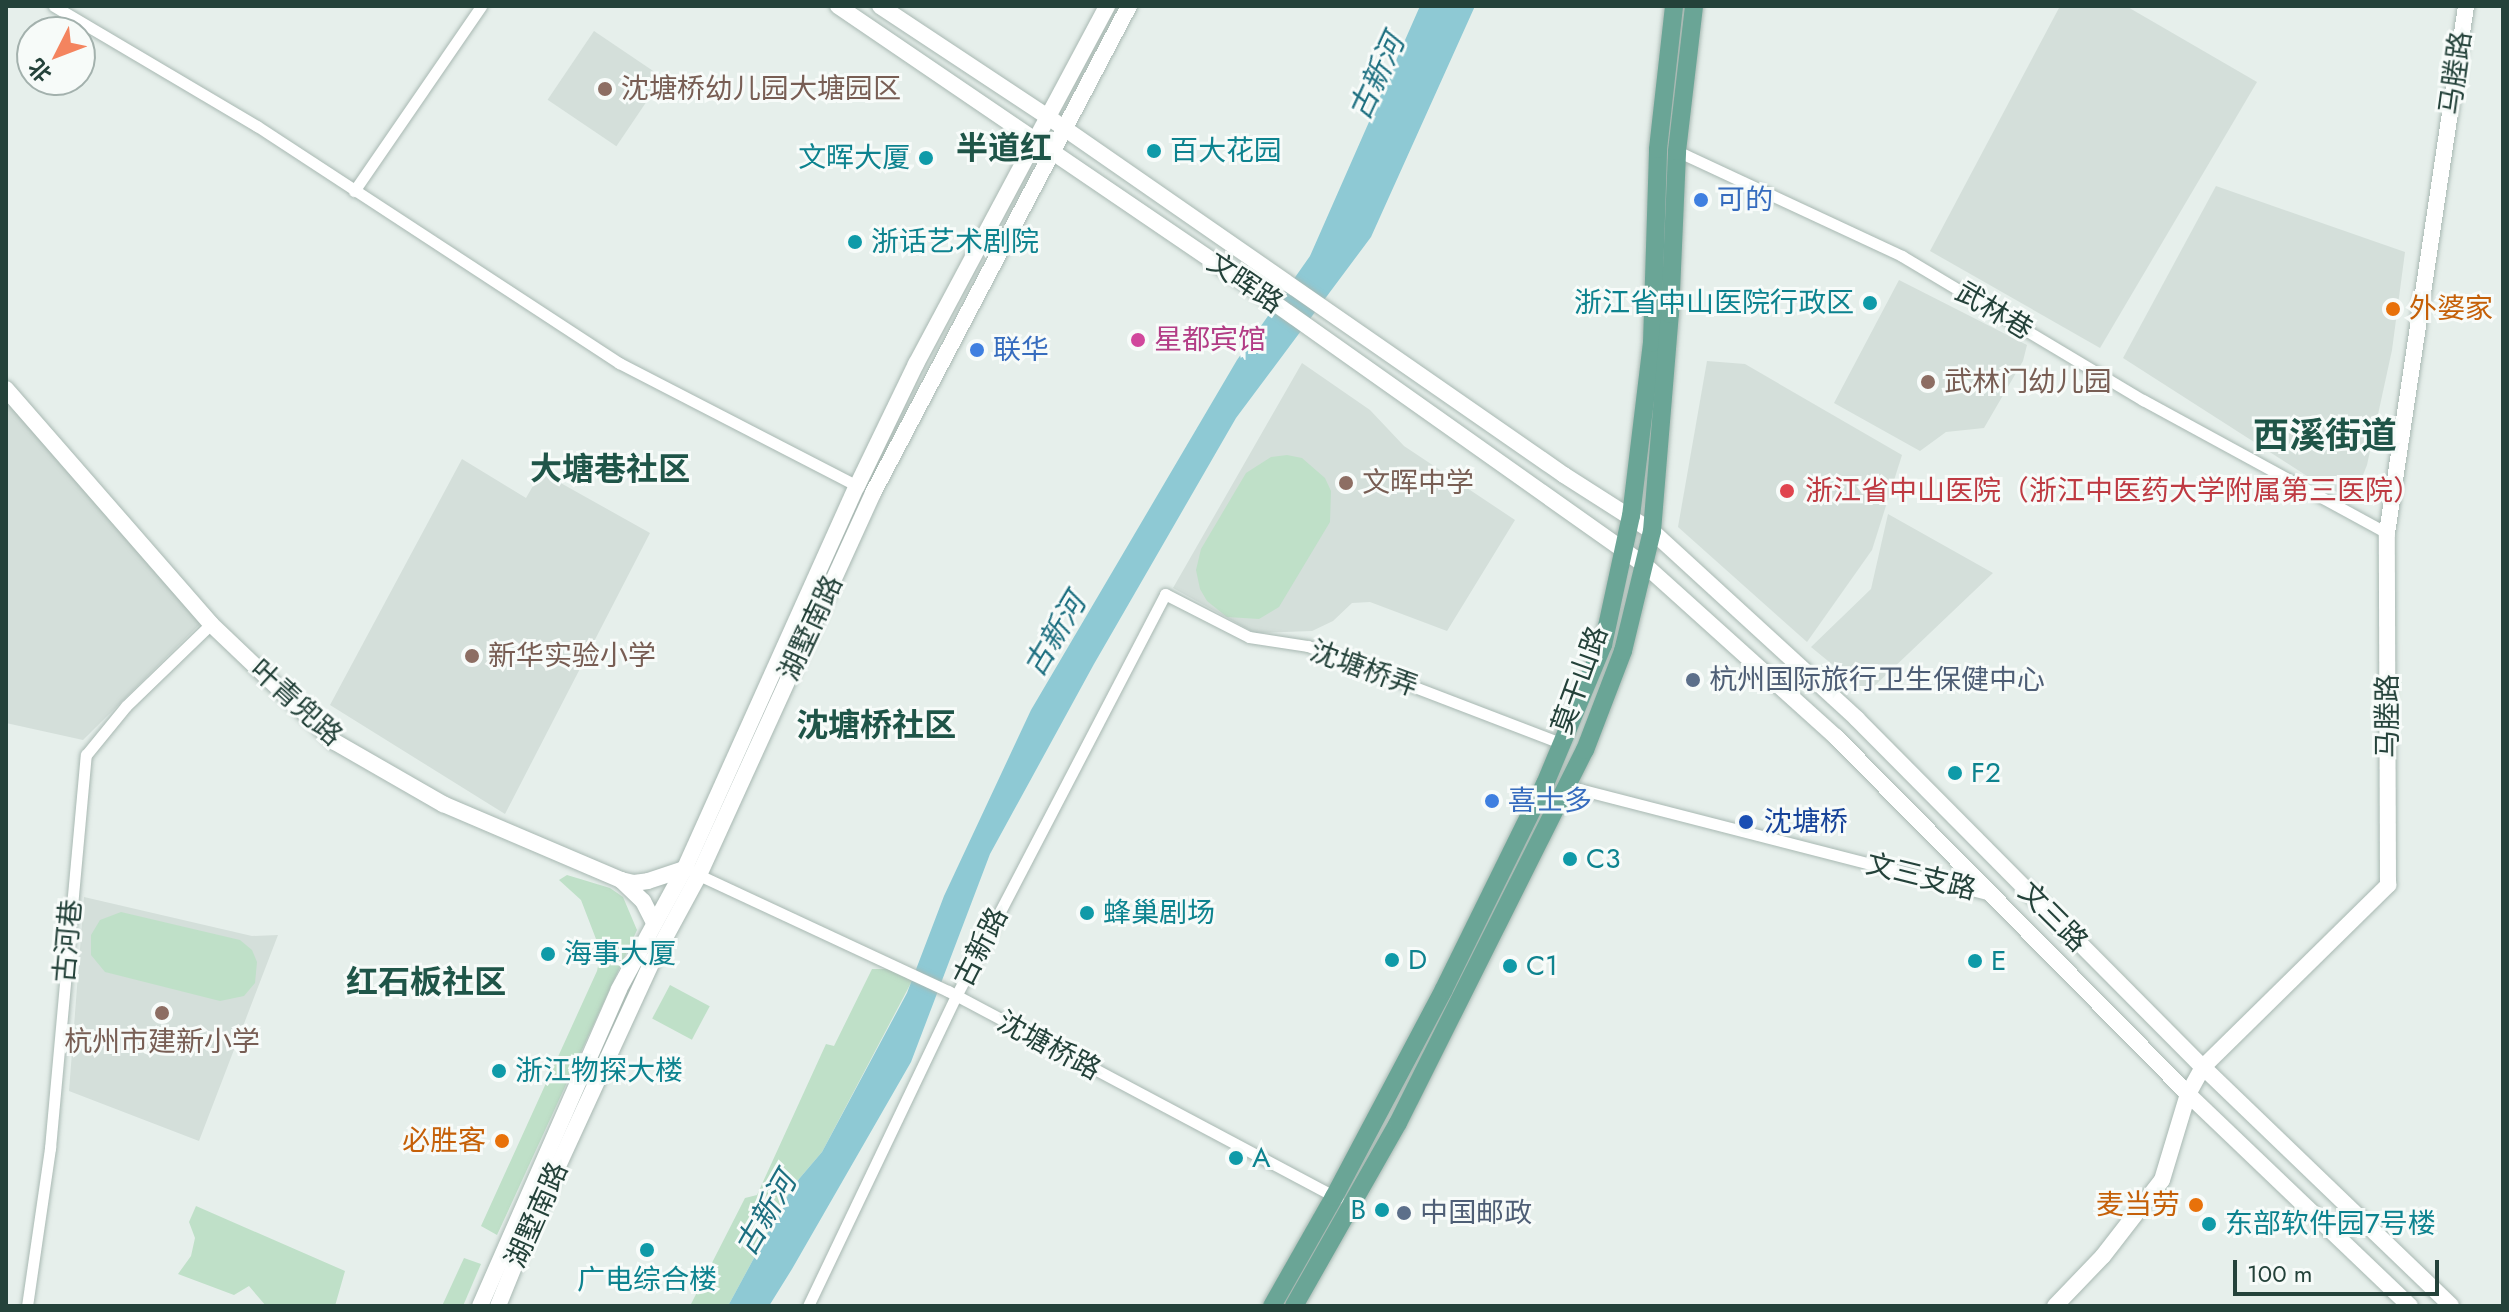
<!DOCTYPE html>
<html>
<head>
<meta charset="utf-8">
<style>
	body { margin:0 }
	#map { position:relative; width:2509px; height:1312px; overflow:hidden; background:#e6efeb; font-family:Jost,"Noto Sans SC",sans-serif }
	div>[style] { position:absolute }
	.built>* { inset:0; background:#d4dfda; transform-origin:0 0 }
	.green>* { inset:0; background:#bfe0c8; transform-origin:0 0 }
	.water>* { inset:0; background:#8ec9d4 }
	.roads { filter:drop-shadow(0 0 2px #a8b8b2) drop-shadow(0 0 2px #a8b8b2) }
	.street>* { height:11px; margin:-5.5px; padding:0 5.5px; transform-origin:5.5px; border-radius:5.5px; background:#fff }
	.secondary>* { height:16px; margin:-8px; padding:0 8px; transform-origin:8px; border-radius:8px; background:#fff }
	.primary>* { height:18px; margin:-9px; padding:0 9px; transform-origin:9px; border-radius:9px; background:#6aa596 }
	.dots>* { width:22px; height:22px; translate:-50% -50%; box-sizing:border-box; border:4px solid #f7fbf9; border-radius:50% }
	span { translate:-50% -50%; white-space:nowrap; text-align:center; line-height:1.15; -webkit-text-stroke:6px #f7fbf9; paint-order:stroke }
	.street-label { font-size:28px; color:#24423a }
	.education-label { font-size:28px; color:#785e54 }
	.left { translate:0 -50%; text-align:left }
	.culture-label { font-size:28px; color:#0d838f }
	.right { translate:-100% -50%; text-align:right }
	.shop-label { font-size:28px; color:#366cbe }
	.food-label { font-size:28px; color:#c56008 }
	.hotel-label { font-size:28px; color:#b23c85 }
	.health-label { font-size:28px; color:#be3a42 }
	.service-label { font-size:28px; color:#4e5e75 }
	.transit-label { font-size:28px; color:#164399 }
	.water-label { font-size:30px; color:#1c6f80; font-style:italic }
	.quarter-label { font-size:32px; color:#1f5548; font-weight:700 }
	.district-label { font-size:36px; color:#1f5548; font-weight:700 }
	.frame { position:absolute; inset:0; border:8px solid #24423a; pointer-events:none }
	.north { position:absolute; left:16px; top:16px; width:80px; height:80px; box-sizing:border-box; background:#f7fbf9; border:2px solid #a3b1ad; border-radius:50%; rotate:228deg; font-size:22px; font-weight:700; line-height:32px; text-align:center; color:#24423a }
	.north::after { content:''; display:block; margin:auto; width:28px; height:36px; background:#f4845f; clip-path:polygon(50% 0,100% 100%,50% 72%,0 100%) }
	.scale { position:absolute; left:2233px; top:1260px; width:206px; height:36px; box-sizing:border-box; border:4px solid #24423a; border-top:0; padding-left:10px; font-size:24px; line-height:28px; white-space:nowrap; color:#24423a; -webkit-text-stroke:6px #f7fbf9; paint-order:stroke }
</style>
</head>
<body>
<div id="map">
	<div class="built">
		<i style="clip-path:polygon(2060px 6px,2126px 6px,2257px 82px,2100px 348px,1930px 251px)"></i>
		<i style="left:594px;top:31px;width:83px;height:83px;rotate:34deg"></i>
		<i style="clip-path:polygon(2216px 186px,2405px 252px,2392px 350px,2367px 465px,2353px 500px,2315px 481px,2123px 358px)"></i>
		<i style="clip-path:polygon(1899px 280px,2027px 345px,2023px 361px,1984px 428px,1946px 432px,1920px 451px,1834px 403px)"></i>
		<i style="clip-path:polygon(1707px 361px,1745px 364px,1902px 455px,1872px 550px,1807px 642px,1678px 527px)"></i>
		<i style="clip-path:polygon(1302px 363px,1370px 410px,1404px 446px,1515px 520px,1447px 631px,1370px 602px,1352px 603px,1333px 621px,1312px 631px,1255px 633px,1173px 588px)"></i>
		<i style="clip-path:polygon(6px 396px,202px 622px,83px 740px,6px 723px)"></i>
		<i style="clip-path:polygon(462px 459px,526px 498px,541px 472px,650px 533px,505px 814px,330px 705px)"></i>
		<i style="clip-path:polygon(1888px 514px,1993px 573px,1867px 693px,1811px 647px,1871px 589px)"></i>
		<i style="clip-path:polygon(84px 897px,252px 936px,278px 935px,199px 1141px,69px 1091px)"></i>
	</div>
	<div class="green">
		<i style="clip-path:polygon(1287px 455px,1302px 458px,1325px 478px,1331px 491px,1330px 522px,1279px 607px,1259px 619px,1227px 617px,1207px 601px,1200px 589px,1196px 570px,1201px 549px,1246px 473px,1271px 457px)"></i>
		<i style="clip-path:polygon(567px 875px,610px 888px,623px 897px,637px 930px,497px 1235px,481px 1226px,597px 971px,601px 952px,581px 900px,559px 880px)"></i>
		<i style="clip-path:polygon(121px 912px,240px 940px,252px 950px,257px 962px,255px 983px,244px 996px,220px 1001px,105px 972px,91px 955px,91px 935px,100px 920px)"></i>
		<i style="clip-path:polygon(872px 969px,890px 969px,912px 981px,822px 1152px,793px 1186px,728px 1306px,690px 1306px,745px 1198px,757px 1195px,826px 1044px,834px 1046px)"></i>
		<i style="left:670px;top:985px;width:45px;height:38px;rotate:28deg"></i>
		<i style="clip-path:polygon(196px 1206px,345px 1271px,335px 1306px,266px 1306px,249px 1286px,234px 1295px,178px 1274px,191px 1256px,195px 1238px,189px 1222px)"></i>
		<i style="clip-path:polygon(464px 1258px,481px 1264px,463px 1306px,442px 1306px)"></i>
	</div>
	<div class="water">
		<i style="clip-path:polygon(1420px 6px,1475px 6px,1371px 237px,1236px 418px,1094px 664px,990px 854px,911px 1062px,792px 1269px,769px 1306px,728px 1306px,793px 1186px,822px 1152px,907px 993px,944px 896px,1031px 710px,1237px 360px,1310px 256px)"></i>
	</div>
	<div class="roads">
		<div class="street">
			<i style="left:54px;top:6px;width:236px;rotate:30.6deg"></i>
			<i style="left:257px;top:126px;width:433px;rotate:33.2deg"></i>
			<i style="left:619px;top:363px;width:268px;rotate:27.3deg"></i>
			<i style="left:1677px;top:151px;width:248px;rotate:25deg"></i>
			<i style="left:1902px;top:256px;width:281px;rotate:30.9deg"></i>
			<i style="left:2143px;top:400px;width:278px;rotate:28.6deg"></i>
			<i style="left:354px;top:191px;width:224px;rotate:-55.5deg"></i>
			<i style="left:1567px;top:786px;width:435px;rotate:14.4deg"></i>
			<i style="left:699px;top:875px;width:275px;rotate:25deg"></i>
			<i style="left:948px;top:991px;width:441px;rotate:28deg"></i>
			<i style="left:27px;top:1306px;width:160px;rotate:-81.7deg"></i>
			<i style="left:50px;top:1148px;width:395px;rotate:-84.8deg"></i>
			<i style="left:86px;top:755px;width:63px;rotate:-50.8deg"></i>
			<i style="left:126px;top:706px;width:118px;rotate:-44deg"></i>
			<i style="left:808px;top:1306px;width:344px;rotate:-64.5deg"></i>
			<i style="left:956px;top:996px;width:453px;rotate:-62.5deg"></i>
			<i style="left:1165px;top:594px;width:94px;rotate:27.1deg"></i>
			<i style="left:1249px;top:637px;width:60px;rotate:8.7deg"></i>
			<i style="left:1308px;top:646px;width:273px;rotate:21deg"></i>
		</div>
		<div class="secondary">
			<i style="left:838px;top:6px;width:526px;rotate:34.23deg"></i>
			<i style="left:1273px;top:302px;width:457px;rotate:35.3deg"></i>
			<i style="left:1646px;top:566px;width:256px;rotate:42deg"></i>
			<i style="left:1836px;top:737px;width:501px;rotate:45.4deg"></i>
			<i style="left:2188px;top:1094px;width:307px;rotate:43.7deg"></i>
			<i style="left:880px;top:6px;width:201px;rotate:33.5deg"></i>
			<i style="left:1048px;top:117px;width:628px;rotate:34.75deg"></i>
			<i style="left:1564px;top:475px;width:104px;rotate:32.5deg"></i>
			<i style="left:1652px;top:531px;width:278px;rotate:42.5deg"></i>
			<i style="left:1857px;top:719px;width:491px;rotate:45.2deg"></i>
			<i style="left:2203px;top:1067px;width:344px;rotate:43.9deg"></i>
			<i style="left:6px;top:389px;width:312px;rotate:48.9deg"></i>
			<i style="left:211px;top:624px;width:171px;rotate:43.6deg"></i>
			<i style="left:335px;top:742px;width:125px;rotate:29.9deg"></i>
			<i style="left:443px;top:804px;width:194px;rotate:23.1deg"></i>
			<i style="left:621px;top:880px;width:30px;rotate:44deg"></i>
			<i style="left:643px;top:901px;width:25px;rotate:63deg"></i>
			<i style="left:621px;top:880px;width:13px;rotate:13deg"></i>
			<i style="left:634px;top:883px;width:14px;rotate:-8deg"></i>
			<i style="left:648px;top:881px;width:41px;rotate:-18.4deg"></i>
			<i style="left:480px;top:1306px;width:346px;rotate:-66.3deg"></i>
			<i style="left:619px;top:989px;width:138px;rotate:-61.4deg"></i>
			<i style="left:685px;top:868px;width:419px;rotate:-65.8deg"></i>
			<i style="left:857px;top:486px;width:136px;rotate:-64.2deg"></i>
			<i style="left:916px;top:364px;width:406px;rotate:-61.9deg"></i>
			<i style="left:498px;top:1306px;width:85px;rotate:-67.9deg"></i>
			<i style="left:530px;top:1227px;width:294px;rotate:-65.3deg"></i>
			<i style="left:653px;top:960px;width:97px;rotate:-61.6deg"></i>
			<i style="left:699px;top:875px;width:420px;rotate:-65.5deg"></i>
			<i style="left:873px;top:493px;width:550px;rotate:-62.27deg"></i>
			<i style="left:2055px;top:1306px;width:69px;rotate:-46.2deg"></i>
			<i style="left:2103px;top:1256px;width:96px;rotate:-52.2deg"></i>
			<i style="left:2162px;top:1180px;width:90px;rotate:-73.2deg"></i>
			<i style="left:2188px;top:1094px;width:31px;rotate:-61deg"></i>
			<i style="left:2203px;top:1067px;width:260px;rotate:-44.5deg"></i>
			<i style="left:2388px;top:885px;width:352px;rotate:-90.2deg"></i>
			<i style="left:2387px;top:533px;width:533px;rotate:-81.47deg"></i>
		</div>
		<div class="primary">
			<i style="left:1272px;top:1306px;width:125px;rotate:-60.4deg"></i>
			<i style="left:1334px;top:1197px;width:235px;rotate:-62.1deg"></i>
			<i style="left:1444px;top:989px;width:229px;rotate:-63.8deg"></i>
			<i style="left:1545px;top:784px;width:151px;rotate:-67.4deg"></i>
			<i style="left:1603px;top:645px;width:132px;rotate:-77.8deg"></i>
			<i style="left:1631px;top:516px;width:174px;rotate:-83.1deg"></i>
			<i style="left:1652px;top:343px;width:194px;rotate:-88.2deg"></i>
			<i style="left:1658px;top:149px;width:144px;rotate:-83.6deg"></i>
			<i style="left:1294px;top:1306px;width:210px;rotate:-60.4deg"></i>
			<i style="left:1398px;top:1123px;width:417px;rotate:-63.4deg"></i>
			<i style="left:1585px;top:750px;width:106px;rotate:-69deg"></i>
			<i style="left:1623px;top:651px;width:123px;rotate:-76.4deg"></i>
			<i style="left:1652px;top:531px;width:218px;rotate:-85.3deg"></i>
			<i style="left:1670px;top:314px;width:163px;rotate:-87.5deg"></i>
			<i style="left:1677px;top:151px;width:146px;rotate:-83.3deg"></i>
		</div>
	</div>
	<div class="dots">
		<i style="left:605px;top:89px;background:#8d6e63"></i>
		<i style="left:1154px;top:151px;background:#0f9aa8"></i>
		<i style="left:926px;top:158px;background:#0f9aa8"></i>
		<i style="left:1701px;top:200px;background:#3f7fe0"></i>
		<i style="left:855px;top:242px;background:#0f9aa8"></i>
		<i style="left:1870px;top:303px;background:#0f9aa8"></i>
		<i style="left:2393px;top:309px;background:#e8710a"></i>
		<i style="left:1138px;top:340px;background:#d1479c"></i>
		<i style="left:977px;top:350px;background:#3f7fe0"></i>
		<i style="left:1928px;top:382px;background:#8d6e63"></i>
		<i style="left:1346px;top:483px;background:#8d6e63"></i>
		<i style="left:1787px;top:491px;background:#e0444e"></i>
		<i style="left:472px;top:656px;background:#8d6e63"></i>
		<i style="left:1693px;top:680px;background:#5c6f8a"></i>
		<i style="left:1955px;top:773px;background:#0f9aa8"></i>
		<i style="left:1492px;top:801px;background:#3f7fe0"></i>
		<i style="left:1746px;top:822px;background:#1a4fb4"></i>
		<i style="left:1570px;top:859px;background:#0f9aa8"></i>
		<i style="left:1087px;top:913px;background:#0f9aa8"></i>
		<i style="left:548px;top:954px;background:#0f9aa8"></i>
		<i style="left:1392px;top:960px;background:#0f9aa8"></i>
		<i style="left:1975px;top:961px;background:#0f9aa8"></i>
		<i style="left:1510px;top:966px;background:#0f9aa8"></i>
		<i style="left:162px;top:1013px;background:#8d6e63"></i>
		<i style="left:499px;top:1071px;background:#0f9aa8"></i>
		<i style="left:502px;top:1141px;background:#e8710a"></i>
		<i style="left:1236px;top:1158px;background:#0f9aa8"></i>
		<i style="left:2196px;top:1205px;background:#e8710a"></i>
		<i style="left:1382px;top:1210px;background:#0f9aa8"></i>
		<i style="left:1404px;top:1213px;background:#5c6f8a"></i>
		<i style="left:2209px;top:1224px;background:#0f9aa8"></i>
		<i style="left:647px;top:1250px;background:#0f9aa8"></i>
	</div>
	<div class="street-label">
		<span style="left:2456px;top:73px;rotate:-82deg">马塍路</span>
		<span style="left:1245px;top:283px;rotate:34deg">文晖路</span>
		<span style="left:1994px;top:311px;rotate:31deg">武林巷</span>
		<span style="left:811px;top:628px;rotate:-65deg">湖墅南路</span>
		<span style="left:1364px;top:669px;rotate:20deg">沈塘桥弄</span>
		<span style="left:1580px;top:680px;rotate:-70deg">莫干山路</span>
		<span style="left:296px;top:703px;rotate:42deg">叶青兜路</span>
		<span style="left:2388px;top:716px;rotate:-90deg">马塍路</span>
		<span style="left:1921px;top:877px;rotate:14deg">文三支路</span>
		<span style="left:2053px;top:917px;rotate:45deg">文三路</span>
		<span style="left:68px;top:941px;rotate:-85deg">古河巷</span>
		<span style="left:981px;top:947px;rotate:-63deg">古新路</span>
		<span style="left:1049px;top:1046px;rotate:28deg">沈塘桥路</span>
		<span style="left:537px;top:1215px;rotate:-66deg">湖墅南路</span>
	</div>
	<div class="education-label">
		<span class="left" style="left:621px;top:89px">沈塘桥幼儿园大塘园区</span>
		<span class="left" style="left:1944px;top:382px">武林门幼儿园</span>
		<span class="left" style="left:1362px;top:483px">文晖中学</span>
		<span class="left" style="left:488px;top:656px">新华实验小学</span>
		<span style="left:162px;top:1042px">杭州市建新小学</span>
	</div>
	<div class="culture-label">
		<span class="left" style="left:1170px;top:151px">百大花园</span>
		<span class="right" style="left:910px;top:158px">文晖大厦</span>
		<span class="left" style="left:871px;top:242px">浙话艺术剧院</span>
		<span class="right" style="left:1854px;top:303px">浙江省中山医院行政区</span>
		<span class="left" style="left:1971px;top:773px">F2</span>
		<span class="left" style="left:1586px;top:859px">C3</span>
		<span class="left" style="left:1103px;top:913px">蜂巢剧场</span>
		<span class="left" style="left:564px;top:954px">海事大厦</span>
		<span class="left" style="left:1408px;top:960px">D</span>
		<span class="left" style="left:1991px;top:961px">E</span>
		<span class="left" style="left:1526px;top:966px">C1</span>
		<span class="left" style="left:515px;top:1071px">浙江物探大楼</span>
		<span class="left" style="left:1252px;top:1158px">A</span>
		<span class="right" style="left:1366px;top:1210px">B</span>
		<span class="left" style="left:2225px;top:1224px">东部软件园7号楼</span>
		<span style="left:647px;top:1280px">广电综合楼</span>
	</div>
	<div class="shop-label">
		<span class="left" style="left:1717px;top:200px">可的</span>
		<span class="left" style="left:993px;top:350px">联华</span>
		<span class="left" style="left:1508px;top:801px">喜士多</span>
	</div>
	<div class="food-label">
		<span class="left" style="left:2409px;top:309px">外婆家</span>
		<span class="right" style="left:486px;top:1141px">必胜客</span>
		<span class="right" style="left:2180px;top:1205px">麦当劳</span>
	</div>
	<div class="hotel-label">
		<span class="left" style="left:1154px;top:340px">星都宾馆</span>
	</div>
	<div class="health-label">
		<span class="left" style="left:1805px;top:491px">浙江省中山医院（浙江中医药大学附属第三医院）</span>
	</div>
	<div class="service-label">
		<span class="left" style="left:1709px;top:680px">杭州国际旅行卫生保健中心</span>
		<span class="left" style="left:1420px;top:1213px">中国邮政</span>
	</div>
	<div class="transit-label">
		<span class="left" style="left:1764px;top:822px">沈塘桥</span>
	</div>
	<div class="water-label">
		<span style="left:1377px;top:77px;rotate:-65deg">古新河</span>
		<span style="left:1055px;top:635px;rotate:-59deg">古新河</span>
		<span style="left:766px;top:1214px;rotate:-60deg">古新河</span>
	</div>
	<div class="quarter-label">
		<span style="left:1004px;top:148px">半道红</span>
		<span style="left:610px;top:469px">大塘巷社区</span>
		<span style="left:876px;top:725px">沈塘桥社区</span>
		<span style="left:426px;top:982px">红石板社区</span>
	</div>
	<div class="district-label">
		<span style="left:2325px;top:436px">西溪街道</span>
	</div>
	<div class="frame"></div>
	<div class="north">北</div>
	<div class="scale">100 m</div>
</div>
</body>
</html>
